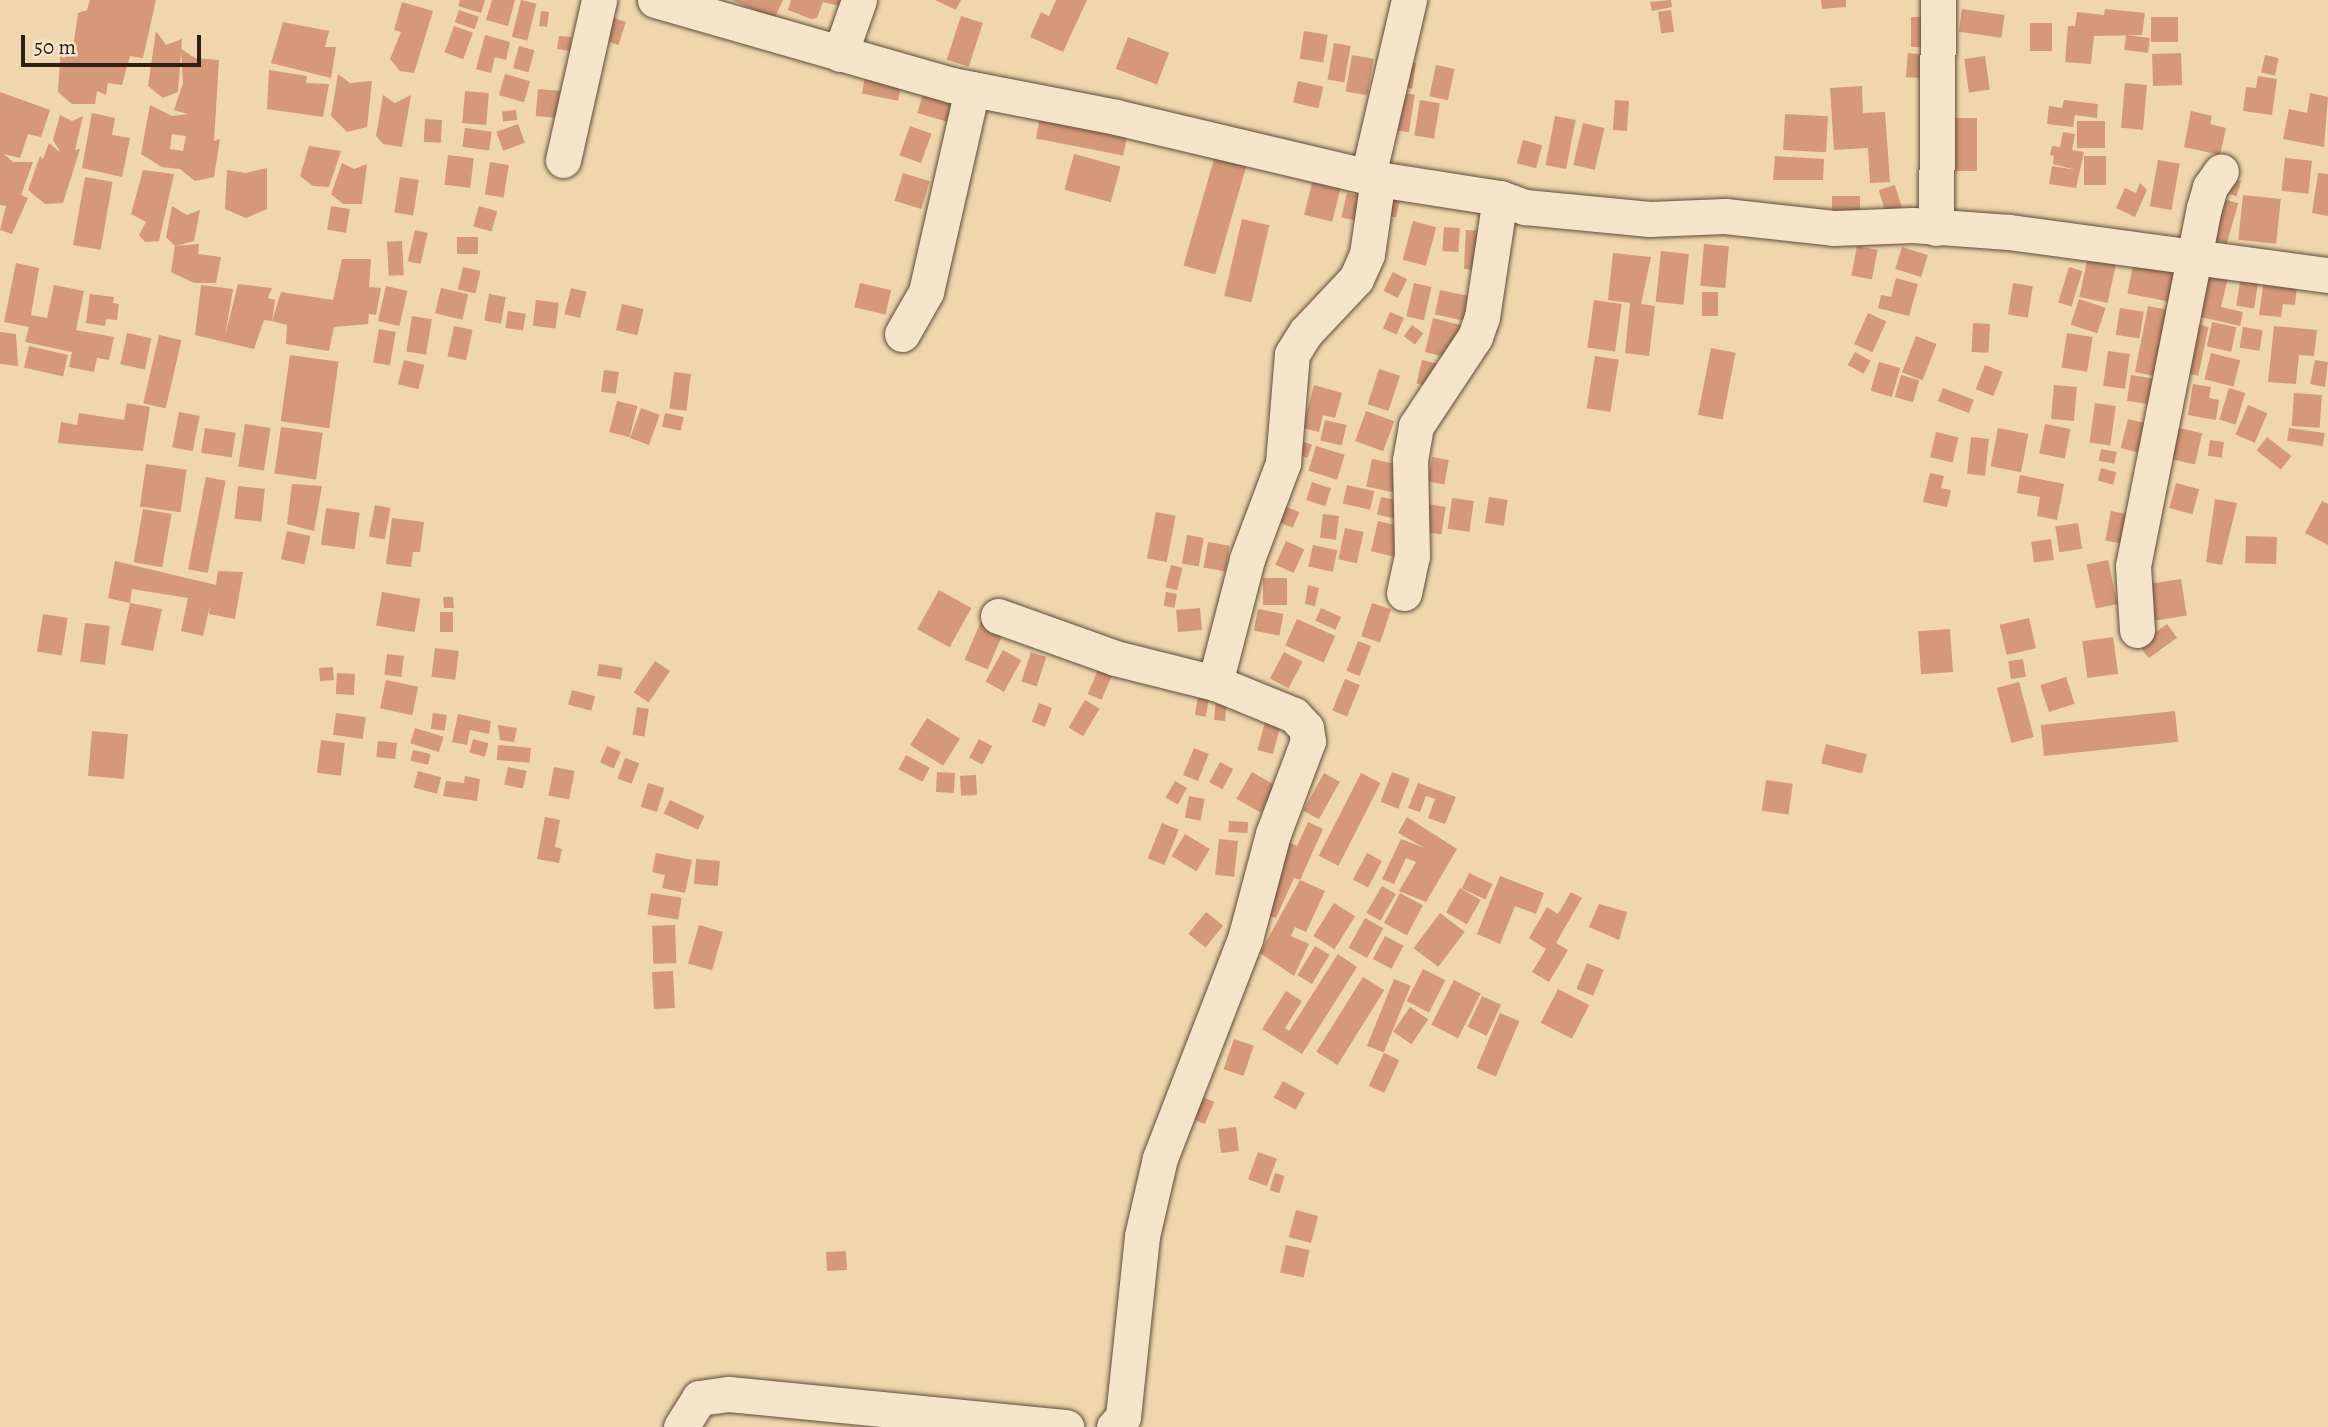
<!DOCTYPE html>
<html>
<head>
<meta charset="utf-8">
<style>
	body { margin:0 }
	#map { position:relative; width:2328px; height:1427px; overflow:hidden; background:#efd6ac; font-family:Alegreya,serif }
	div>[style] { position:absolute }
	.building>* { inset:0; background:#d59879; transform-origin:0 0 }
	.roads { filter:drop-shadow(0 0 2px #5e4c3c) drop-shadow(0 0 2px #5e4c3c) }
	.minor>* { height:35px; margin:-17.5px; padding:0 17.5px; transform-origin:17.5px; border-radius:17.5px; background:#f5e4c9 }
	span { translate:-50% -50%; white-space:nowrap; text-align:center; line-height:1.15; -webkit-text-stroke:6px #f5e4c9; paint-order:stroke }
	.scale { position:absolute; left:21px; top:35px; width:180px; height:32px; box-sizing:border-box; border:4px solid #2e1e16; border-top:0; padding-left:9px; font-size:21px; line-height:24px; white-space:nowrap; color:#2e1e16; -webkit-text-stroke:5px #f5e4c9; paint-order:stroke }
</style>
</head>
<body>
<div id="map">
	<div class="building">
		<i style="clip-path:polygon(90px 0,156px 0,143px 58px,130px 56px,122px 85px,108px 83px,106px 95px,97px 91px,95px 104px,72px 104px,58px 92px,61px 46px,73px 48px,78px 13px,87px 10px)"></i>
		<i style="clip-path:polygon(460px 0,485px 0,481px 13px,458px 6px)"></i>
		<i style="clip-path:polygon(492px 0,515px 0,508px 26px,486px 20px)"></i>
		<i style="left:521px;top:0;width:16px;height:38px;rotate:14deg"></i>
		<i style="clip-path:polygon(732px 0,783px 0,774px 19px)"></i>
		<i style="clip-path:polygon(791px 0,842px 0,839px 6px,823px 2px,817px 18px,811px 19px,788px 10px)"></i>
		<i style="clip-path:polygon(935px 0,961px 0,956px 10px)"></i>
		<i style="clip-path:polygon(1056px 0,1087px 0,1063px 52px,1030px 37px,1041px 12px,1049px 16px)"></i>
		<i style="clip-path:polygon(1671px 0,1672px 7px,1652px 11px,1650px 2px)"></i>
		<i style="clip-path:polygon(1821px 0,1846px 0,1846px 7px,1822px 9px)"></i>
		<i style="clip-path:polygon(402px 2px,433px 11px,414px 73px,400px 71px,390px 59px,401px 32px,394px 30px)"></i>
		<i style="left:1962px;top:9px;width:43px;height:23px;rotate:8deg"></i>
		<i style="clip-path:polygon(2105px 9px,2145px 13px,2142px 35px,2094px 36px,2091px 64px,2065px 62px,2068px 26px,2075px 26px,2077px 12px,2104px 15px)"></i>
		<i style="left:459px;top:10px;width:21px;height:13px;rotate:19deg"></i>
		<i style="left:1671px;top:10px;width:22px;height:13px;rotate:82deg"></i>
		<i style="left:541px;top:11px;width:8px;height:15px;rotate:7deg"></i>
		<i style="left:604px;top:15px;width:23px;height:24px;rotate:18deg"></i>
		<i style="left:961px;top:16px;width:23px;height:46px;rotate:18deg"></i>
		<i style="left:1911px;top:17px;width:18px;height:30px"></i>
		<i style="left:2178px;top:17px;width:25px;height:27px;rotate:90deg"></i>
		<i style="clip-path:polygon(283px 22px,329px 31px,325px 47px,336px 47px,331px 78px,271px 63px)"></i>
		<i style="left:2030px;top:23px;width:22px;height:28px"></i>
		<i style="left:454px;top:26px;width:20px;height:28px;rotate:20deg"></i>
		<i style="clip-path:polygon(156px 31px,166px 45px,182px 39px,178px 92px,163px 98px,148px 86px)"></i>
		<i style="left:1304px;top:31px;width:24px;height:28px;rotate:9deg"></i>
		<i style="clip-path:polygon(485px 35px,510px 42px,506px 60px,495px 57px,491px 73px,476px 69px)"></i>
		<i style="left:2126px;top:35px;width:24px;height:15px;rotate:7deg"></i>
		<i style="clip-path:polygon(559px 36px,571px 37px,570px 51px,557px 49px)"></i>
		<i style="left:1128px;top:37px;width:44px;height:34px;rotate:21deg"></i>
		<i style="left:1334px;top:43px;width:17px;height:37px;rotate:10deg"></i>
		<i style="left:519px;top:46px;width:16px;height:23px;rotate:15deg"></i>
		<i style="clip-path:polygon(evenodd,181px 49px,195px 58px,219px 60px,214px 141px,220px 139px,214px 177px,195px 181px,180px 169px,162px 167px,141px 154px,150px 105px,172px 116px,188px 114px,174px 110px,183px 83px,181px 49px,172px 134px,186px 136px,183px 151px,170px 149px,172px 134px)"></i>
		<i style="left:1908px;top:53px;width:22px;height:24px;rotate:5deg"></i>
		<i style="left:2181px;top:53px;width:32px;height:29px;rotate:88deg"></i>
		<i style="left:1352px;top:55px;width:22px;height:37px;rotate:10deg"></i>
		<i style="left:2265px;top:55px;width:14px;height:18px;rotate:12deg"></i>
		<i style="left:1985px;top:56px;width:34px;height:21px;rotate:82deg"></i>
		<i style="left:1401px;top:61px;width:15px;height:26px;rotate:8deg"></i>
		<i style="left:1436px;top:65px;width:19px;height:32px;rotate:12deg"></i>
		<i style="clip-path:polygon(269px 70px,307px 76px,306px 83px,329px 84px,323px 117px,267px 109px)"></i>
		<i style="left:866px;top:72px;width:37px;height:22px;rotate:11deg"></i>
		<i style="clip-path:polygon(338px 74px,350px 83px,372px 81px,367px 127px,347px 132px,331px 116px)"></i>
		<i style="left:505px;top:74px;width:26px;height:22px;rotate:16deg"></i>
		<i style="clip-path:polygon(2258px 76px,2277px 79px,2272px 115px,2243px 111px,2246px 87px,2256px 88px)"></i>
		<i style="left:1298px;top:81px;width:26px;height:22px;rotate:13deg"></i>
		<i style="left:2125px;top:83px;width:22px;height:45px;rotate:5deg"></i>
		<i style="clip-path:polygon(1862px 86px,1863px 113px,1885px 112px,1890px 182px,1870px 183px,1868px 148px,1834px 150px,1830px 88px)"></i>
		<i style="left:538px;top:89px;width:22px;height:27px;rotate:5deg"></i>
		<i style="left:924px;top:90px;width:32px;height:24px;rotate:16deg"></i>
		<i style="left:465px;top:91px;width:24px;height:32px;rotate:5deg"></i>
		<i style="clip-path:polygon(0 92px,50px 110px,41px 137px,28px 134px,20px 158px,4px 154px,13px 162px,33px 162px,21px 195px,28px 198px,12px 234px,0 230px,6px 206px,0 205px)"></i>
		<i style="left:1397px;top:92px;width:18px;height:38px;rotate:9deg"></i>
		<i style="clip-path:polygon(2310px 93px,2328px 97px,2324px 147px,2283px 139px,2289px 109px,2307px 113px)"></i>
		<i style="clip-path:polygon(383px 95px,395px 103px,411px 95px,402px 147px,383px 144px,376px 136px)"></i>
		<i style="left:1420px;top:100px;width:20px;height:36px;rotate:9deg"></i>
		<i style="left:1615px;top:100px;width:14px;height:30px;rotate:4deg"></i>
		<i style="clip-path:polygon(2064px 100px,2098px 104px,2097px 118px,2075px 115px,2073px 127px,2047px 124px,2049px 106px,2062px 108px)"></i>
		<i style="left:1042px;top:107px;width:89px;height:32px;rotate:11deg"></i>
		<i style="left:516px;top:110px;width:10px;height:14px;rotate:84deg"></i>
		<i style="clip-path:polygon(2191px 111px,2212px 116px,2210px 124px,2226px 128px,2220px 155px,2184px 147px)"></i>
		<i style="clip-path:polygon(92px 113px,115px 118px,112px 135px,130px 138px,122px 177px,82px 168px)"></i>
		<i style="left:1785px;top:114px;width:43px;height:36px;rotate:3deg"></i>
		<i style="clip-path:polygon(60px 115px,72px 121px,83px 116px,75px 150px,80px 149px,63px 203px,45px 204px,28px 190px,40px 156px,43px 159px,49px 143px,61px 153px,53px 140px)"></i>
		<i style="left:1555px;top:116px;width:21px;height:50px;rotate:11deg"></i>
		<i style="left:1954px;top:118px;width:23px;height:53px"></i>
		<i style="left:425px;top:119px;width:17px;height:23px;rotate:3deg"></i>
		<i style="left:2077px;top:121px;width:28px;height:27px"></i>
		<i style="left:1583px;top:123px;width:22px;height:43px;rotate:13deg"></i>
		<i style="left:518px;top:124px;width:20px;height:23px;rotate:70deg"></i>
		<i style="left:910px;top:126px;width:23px;height:31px;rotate:20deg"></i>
		<i style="left:465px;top:128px;width:27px;height:19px;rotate:8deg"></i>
		<i style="clip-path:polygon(2063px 132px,2075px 134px,2072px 150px,2084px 152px,2076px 188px,2049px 184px,2052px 166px,2076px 170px,2053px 164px,2054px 156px,2050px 155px,2052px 146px,2060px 147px)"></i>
		<i style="left:1523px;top:140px;width:20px;height:24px;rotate:15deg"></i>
		<i style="clip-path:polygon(309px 146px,341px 151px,329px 187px,313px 186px,300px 176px)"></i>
		<i style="left:1216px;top:152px;width:33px;height:118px;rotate:16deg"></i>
		<i style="left:1074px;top:154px;width:48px;height:37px;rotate:15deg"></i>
		<i style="left:448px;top:155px;width:26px;height:30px;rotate:7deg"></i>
		<i style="clip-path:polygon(1775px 156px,1824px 159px,1823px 180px,1773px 180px)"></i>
		<i style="left:2084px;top:156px;width:22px;height:29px"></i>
		<i style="left:2285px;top:158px;width:27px;height:33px;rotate:6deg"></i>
		<i style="left:2158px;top:160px;width:22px;height:47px;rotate:10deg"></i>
		<i style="left:490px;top:162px;width:19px;height:33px;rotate:9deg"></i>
		<i style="clip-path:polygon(342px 163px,354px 169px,367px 164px,362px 204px,343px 204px,331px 194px)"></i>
		<i style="clip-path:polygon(267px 168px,267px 209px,246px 218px,225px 209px,227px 170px,246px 173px)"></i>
		<i style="clip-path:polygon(143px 170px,174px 174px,159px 241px,145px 242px,139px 235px,146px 222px,131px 214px)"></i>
		<i style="left:903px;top:173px;width:28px;height:29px;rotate:17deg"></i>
		<i style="clip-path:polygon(2318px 173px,2328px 174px,2328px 216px,2312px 213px)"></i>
		<i style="left:1314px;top:175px;width:29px;height:41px;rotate:14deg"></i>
		<i style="left:2225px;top:176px;width:17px;height:16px;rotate:17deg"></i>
		<i style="left:85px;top:177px;width:28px;height:69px;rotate:10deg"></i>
		<i style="left:400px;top:177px;width:19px;height:36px;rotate:9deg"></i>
		<i style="clip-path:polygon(2140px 183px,2147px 190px,2135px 217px,2116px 208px,2125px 188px,2136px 193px)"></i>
		<i style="left:1895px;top:185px;width:24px;height:17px;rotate:73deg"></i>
		<i style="left:1384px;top:189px;width:18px;height:25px;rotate:13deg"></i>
		<i style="left:1347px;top:193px;width:13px;height:25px;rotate:13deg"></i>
		<i style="left:2243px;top:195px;width:38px;height:45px;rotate:6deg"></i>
		<i style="left:1832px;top:196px;width:28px;height:18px"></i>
		<i style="left:2220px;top:198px;width:19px;height:42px;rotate:16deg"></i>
		<i style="clip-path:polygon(172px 206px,187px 215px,200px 210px,194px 241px,175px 246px,199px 244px,198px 254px,221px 257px,216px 283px,194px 283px,171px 272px,175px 246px,166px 237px)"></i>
		<i style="left:331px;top:206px;width:19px;height:24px;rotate:9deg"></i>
		<i style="left:479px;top:206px;width:19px;height:21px;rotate:16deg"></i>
		<i style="left:1242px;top:219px;width:28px;height:79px;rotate:13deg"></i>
		<i style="left:1413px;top:221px;width:24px;height:40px;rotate:15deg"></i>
		<i style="left:1444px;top:227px;width:16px;height:24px;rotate:4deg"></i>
		<i style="left:415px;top:230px;width:13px;height:32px;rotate:13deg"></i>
		<i style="left:1466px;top:230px;width:20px;height:39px;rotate:3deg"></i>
		<i style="left:457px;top:237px;width:21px;height:17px"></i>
		<i style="left:402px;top:241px;width:34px;height:15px;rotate:87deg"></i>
		<i style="left:1704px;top:244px;width:25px;height:42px;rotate:5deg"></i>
		<i style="left:1857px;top:246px;width:21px;height:30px;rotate:11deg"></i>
		<i style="left:1902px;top:247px;width:27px;height:23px;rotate:17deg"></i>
		<i style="left:1661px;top:251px;width:28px;height:51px;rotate:6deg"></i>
		<i style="clip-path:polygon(1613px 253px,1651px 257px,1641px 304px,1655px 306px,1649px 356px,1625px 353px,1630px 303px,1608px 300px)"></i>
		<i style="left:2088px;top:256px;width:29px;height:42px;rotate:12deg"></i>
		<i style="clip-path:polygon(342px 259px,371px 259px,369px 287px,381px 288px,376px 315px,369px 314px,368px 324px,334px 327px,329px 351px,286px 344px,287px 325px,272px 321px,281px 292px,333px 300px)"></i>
		<i style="clip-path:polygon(16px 263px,39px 268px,31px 315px,47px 318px,54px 285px,84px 291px,76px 330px,114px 337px,109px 360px,97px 358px,94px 372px,69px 367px,72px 352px,25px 342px,29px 327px,4px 322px)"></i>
		<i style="left:2133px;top:265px;width:42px;height:29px;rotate:11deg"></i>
		<i style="left:463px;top:267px;width:18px;height:23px;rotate:13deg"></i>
		<i style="left:2069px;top:267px;width:14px;height:37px;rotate:17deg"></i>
		<i style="clip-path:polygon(2197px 271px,2228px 278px,2221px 307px,2243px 312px,2240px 326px,2188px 314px)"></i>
		<i style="left:1393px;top:272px;width:16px;height:21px;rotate:27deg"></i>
		<i style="clip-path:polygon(2265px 272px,2297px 285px,2295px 305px,2283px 304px,2281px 317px,2259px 315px)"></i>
		<i style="left:2241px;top:276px;width:18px;height:30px;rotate:9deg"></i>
		<i style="clip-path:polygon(1896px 278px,1918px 284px,1909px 316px,1878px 308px,1881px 295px,1891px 297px)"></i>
		<i style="left:860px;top:283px;width:32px;height:25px;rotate:13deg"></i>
		<i style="left:1414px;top:283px;width:18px;height:34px;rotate:13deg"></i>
		<i style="left:2013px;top:283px;width:20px;height:32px;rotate:9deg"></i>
		<i style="clip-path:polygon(238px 284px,272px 288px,268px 298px,275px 300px,272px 321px,264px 320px,254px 349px,195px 335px,201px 285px,233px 289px,225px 336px)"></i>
		<i style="left:386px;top:286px;width:22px;height:36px;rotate:13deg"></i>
		<i style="left:441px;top:288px;width:28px;height:26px;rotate:13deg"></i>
		<i style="left:571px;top:288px;width:16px;height:27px;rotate:14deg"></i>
		<i style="left:1440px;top:290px;width:35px;height:25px;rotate:12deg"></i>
		<i style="left:1702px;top:292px;width:16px;height:24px"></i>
		<i style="clip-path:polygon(90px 294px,114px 297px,113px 303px,119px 304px,117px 320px,106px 319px,105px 326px,86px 323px)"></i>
		<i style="left:489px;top:294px;width:17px;height:27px;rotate:10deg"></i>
		<i style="left:2079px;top:299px;width:28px;height:27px;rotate:18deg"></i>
		<i style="left:536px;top:300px;width:23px;height:26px;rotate:7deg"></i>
		<i style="left:1594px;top:300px;width:28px;height:48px;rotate:8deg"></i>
		<i style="left:622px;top:304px;width:22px;height:27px;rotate:13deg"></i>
		<i style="clip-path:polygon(2148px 306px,2179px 312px,2159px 377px,2135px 372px)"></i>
		<i style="left:2120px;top:308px;width:24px;height:27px;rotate:9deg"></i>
		<i style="left:508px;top:311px;width:18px;height:17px;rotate:9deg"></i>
		<i style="left:1390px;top:312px;width:15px;height:18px;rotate:23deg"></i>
		<i style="left:1868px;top:313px;width:20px;height:34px;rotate:24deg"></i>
		<i style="left:412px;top:316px;width:20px;height:36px;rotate:9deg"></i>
		<i style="clip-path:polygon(1433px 318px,1468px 327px,1449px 358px,1425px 352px)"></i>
		<i style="left:2212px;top:322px;width:25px;height:25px;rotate:12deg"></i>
		<i style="left:1973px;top:323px;width:17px;height:29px;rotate:3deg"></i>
		<i style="left:2190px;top:323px;width:19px;height:50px;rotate:12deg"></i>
		<i style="left:1412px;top:325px;width:14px;height:14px;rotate:36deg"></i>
		<i style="left:454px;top:326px;width:19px;height:31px;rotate:12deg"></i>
		<i style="clip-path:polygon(2274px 326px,2317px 330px,2314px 356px,2299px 355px,2296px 384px,2268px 382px)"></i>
		<i style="left:2243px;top:327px;width:20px;height:21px;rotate:9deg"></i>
		<i style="left:379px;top:329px;width:17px;height:34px;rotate:10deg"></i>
		<i style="clip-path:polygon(0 332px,16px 334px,18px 366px,0 364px)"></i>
		<i style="left:127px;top:333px;width:25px;height:32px;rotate:12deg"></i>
		<i style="left:2067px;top:333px;width:26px;height:35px;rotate:9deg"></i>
		<i style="left:159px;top:335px;width:23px;height:70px;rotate:13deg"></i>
		<i style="left:1916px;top:336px;width:22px;height:39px;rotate:21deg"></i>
		<i style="left:29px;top:346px;width:40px;height:22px;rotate:13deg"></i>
		<i style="left:1711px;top:348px;width:25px;height:68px;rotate:11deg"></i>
		<i style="left:2108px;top:351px;width:22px;height:35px;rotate:8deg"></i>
		<i style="left:1855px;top:352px;width:18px;height:15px;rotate:29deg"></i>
		<i style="left:2211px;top:353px;width:30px;height:27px;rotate:14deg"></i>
		<i style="left:290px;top:355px;width:49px;height:67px;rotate:8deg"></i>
		<i style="left:1595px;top:356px;width:24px;height:53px;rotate:9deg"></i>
		<i style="left:404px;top:360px;width:21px;height:25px;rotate:14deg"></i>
		<i style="left:1422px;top:360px;width:18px;height:24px;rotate:13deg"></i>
		<i style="clip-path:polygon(2315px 360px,2328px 362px,2325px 387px,2310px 384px)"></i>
		<i style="left:1879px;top:362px;width:22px;height:30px;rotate:16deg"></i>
		<i style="left:1985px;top:365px;width:19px;height:26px;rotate:21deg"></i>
		<i style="left:1379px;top:369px;width:22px;height:37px;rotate:18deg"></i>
		<i style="left:604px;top:370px;width:15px;height:22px;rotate:8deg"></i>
		<i style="left:674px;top:372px;width:17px;height:37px;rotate:7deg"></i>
		<i style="left:1901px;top:375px;width:19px;height:23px;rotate:16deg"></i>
		<i style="left:2131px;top:375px;width:24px;height:26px;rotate:9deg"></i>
		<i style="clip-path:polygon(2193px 384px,2211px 387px,2209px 398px,2219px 400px,2216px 420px,2188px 415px)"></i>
		<i style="clip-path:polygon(1314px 385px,1342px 393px,1335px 418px,1323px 415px,1319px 432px,1303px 428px)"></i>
		<i style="left:2054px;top:385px;width:23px;height:34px;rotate:5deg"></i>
		<i style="left:1943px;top:388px;width:33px;height:14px;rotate:21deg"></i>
		<i style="left:2229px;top:388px;width:17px;height:33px;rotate:17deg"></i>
		<i style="left:2294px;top:393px;width:28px;height:33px;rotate:4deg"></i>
		<i style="left:617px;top:401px;width:21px;height:32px;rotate:14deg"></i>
		<i style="clip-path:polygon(127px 403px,150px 407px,143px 451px,58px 443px,61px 422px,77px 425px,79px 413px,124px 420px)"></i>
		<i style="left:2095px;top:403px;width:21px;height:40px;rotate:8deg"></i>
		<i style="left:2248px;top:405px;width:21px;height:32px;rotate:23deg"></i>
		<i style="left:641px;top:408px;width:20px;height:32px;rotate:20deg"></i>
		<i style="left:1366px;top:411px;width:30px;height:32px;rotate:20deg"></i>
		<i style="left:179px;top:412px;width:21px;height:36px;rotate:11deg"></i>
		<i style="left:665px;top:413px;width:19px;height:14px;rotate:12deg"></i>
		<i style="left:2128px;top:419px;width:21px;height:30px;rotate:14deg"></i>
		<i style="left:1325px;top:420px;width:22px;height:21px;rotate:13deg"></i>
		<i style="left:245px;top:424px;width:26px;height:43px;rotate:9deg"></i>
		<i style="left:2045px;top:424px;width:26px;height:30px;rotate:11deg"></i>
		<i style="left:2171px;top:426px;width:32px;height:32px;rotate:13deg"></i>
		<i style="left:281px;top:427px;width:42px;height:47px;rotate:8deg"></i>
		<i style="left:205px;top:428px;width:31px;height:25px;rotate:9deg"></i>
		<i style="left:1998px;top:428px;width:31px;height:39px;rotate:11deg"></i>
		<i style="left:2289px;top:428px;width:36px;height:13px;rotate:8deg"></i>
		<i style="left:1936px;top:432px;width:23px;height:26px;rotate:13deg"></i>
		<i style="left:1971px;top:437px;width:18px;height:37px;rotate:6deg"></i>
		<i style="left:2267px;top:437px;width:31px;height:17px;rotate:38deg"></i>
		<i style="left:1295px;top:439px;width:18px;height:14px;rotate:19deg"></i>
		<i style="left:2210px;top:440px;width:14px;height:16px;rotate:8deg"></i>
		<i style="left:1316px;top:446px;width:30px;height:26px;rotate:17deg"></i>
		<i style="left:2101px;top:449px;width:16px;height:12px;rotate:11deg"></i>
		<i style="left:1432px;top:457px;width:17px;height:25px;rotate:10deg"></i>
		<i style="left:1372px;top:459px;width:34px;height:28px;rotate:12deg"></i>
		<i style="left:146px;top:464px;width:41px;height:43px;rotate:8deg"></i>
		<i style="left:2101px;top:468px;width:16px;height:13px;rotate:15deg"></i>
		<i style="clip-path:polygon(1930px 473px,1944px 476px,1941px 488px,1951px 490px,1947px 507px,1923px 502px)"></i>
		<i style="clip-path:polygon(2020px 475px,2064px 484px,2057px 520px,2037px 516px,2040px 497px,2017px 493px)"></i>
		<i style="left:206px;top:477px;width:20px;height:94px;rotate:11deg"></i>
		<i style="left:1312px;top:482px;width:20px;height:19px;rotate:18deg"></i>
		<i style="left:2176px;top:483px;width:24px;height:26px;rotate:15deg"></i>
		<i style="clip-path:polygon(292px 484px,322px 486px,314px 531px,287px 524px)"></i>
		<i style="left:1347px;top:485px;width:28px;height:19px;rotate:13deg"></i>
		<i style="left:238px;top:486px;width:27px;height:33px;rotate:6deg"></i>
		<i style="left:1381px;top:497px;width:26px;height:18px;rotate:13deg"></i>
		<i style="left:1489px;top:497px;width:19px;height:26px;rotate:9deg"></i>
		<i style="left:1452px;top:498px;width:22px;height:31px;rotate:8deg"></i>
		<i style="clip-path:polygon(2215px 499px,2237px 503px,2222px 565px,2206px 562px)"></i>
		<i style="clip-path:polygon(2322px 501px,2328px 504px,2328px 545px,2305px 533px)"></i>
		<i style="left:1277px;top:503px;width:24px;height:17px;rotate:22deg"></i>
		<i style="left:1421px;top:503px;width:25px;height:28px;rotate:9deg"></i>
		<i style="left:375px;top:505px;width:16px;height:32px;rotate:11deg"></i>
		<i style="left:326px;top:508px;width:34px;height:37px;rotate:8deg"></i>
		<i style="left:143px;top:509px;width:29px;height:54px;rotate:10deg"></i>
		<i style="left:2111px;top:511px;width:25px;height:30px;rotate:11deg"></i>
		<i style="left:1156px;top:512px;width:20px;height:47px;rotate:11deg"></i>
		<i style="left:1323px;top:514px;width:16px;height:24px;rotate:7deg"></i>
		<i style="clip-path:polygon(392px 518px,424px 522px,420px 552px,413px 552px,411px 567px,386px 564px)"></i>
		<i style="left:1378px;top:521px;width:23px;height:31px;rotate:13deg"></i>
		<i style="left:2078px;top:523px;width:26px;height:23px;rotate:81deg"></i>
		<i style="left:1345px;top:528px;width:19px;height:32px;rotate:12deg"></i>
		<i style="left:287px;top:531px;width:24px;height:29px;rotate:12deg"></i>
		<i style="left:1187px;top:535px;width:17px;height:29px;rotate:10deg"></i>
		<i style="left:2246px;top:536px;width:31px;height:27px;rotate:2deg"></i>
		<i style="left:2051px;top:539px;width:21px;height:20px;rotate:82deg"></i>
		<i style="left:1286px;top:541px;width:20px;height:26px;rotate:24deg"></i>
		<i style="left:1208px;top:542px;width:22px;height:26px;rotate:10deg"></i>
		<i style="left:1313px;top:545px;width:25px;height:22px;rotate:12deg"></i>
		<i style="left:2108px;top:560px;width:45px;height:22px;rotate:78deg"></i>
		<i style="clip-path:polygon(115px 561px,216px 585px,218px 571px,243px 572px,235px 619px,209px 614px,210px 605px,203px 636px,181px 631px,188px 598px,132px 589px,130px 603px,162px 609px,153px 651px,121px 645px,130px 603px,108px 598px)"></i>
		<i style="left:1171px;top:565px;width:12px;height:23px;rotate:14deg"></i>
		<i style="left:1263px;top:578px;width:24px;height:27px"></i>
		<i style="left:2181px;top:579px;width:37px;height:39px;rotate:81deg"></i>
		<i style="clip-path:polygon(1308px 585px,1319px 588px,1315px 606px,1305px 604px)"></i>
		<i style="left:939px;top:590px;width:37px;height:45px;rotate:29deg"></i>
		<i style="left:382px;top:592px;width:39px;height:34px;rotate:10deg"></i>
		<i style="left:1166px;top:592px;width:11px;height:14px;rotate:10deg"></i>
		<i style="clip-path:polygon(443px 597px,453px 597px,454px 608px,444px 608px)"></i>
		<i style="left:1372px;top:603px;width:20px;height:35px;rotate:18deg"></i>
		<i style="left:1200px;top:608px;width:22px;height:24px;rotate:85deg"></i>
		<i style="left:1321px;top:608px;width:22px;height:14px;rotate:24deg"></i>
		<i style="left:1258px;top:609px;width:26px;height:22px;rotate:11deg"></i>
		<i style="left:440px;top:612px;width:13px;height:20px"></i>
		<i style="left:43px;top:614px;width:25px;height:38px;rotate:9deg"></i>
		<i style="left:2029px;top:618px;width:31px;height:30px;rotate:77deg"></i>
		<i style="left:1297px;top:619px;width:42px;height:29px;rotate:24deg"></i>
		<i style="left:981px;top:621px;width:25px;height:42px;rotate:23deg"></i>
		<i style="left:85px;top:623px;width:25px;height:39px;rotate:7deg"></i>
		<i style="left:2167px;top:624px;width:17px;height:35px;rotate:54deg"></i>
		<i style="left:1950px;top:629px;width:43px;height:32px;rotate:86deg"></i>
		<i style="left:2113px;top:637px;width:37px;height:31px;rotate:82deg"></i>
		<i style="left:1358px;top:641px;width:14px;height:32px;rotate:21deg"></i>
		<i style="left:435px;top:648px;width:24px;height:29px;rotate:7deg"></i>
		<i style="left:1003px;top:650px;width:21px;height:36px;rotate:29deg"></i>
		<i style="left:1031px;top:652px;width:16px;height:31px;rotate:18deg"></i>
		<i style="left:1284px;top:652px;width:21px;height:30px;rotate:28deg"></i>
		<i style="left:387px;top:654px;width:17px;height:21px;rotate:7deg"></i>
		<i style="left:1103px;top:658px;width:15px;height:39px;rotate:23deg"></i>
		<i style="left:2023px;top:659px;width:18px;height:15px;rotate:81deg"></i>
		<i style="left:655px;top:661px;width:18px;height:38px;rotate:34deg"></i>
		<i style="left:599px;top:664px;width:24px;height:12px;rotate:9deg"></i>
		<i style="left:333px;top:667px;width:13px;height:14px;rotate:86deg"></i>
		<i style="left:337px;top:673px;width:18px;height:21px;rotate:3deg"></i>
		<i style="left:2066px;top:677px;width:28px;height:27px;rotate:72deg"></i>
		<i style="left:1345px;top:679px;width:16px;height:34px;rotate:22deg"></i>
		<i style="left:386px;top:680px;width:33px;height:29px;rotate:12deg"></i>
		<i style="left:2019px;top:682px;width:57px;height:23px;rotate:75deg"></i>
		<i style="left:572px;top:690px;width:24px;height:15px;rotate:15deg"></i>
		<i style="left:1198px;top:697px;width:11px;height:18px;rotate:10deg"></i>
		<i style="left:1216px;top:698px;width:11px;height:22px;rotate:5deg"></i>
		<i style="left:1085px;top:700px;width:17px;height:32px;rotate:31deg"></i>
		<i style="left:1039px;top:703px;width:14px;height:20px;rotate:21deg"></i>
		<i style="left:637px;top:707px;width:12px;height:28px;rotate:9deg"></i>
		<i style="left:2175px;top:711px;width:31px;height:135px;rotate:84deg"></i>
		<i style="left:336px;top:713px;width:30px;height:22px;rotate:8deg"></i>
		<i style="left:433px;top:713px;width:14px;height:16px;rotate:8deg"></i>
		<i style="clip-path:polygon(458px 714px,491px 721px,489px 734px,470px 730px,467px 745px,452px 742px)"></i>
		<i style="left:927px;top:718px;width:39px;height:32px;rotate:32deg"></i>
		<i style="left:1266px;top:718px;width:16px;height:33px;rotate:15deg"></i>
		<i style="clip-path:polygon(498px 725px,517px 728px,514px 742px,500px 740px)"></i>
		<i style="left:415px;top:728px;width:30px;height:16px;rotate:17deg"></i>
		<i style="left:92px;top:731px;width:36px;height:45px;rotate:5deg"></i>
		<i style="left:473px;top:739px;width:16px;height:14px;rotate:15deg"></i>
		<i style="left:979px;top:739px;width:15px;height:21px;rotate:28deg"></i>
		<i style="left:321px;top:740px;width:24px;height:33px;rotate:7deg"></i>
		<i style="left:378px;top:741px;width:19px;height:16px;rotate:6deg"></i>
		<i style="left:1826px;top:744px;width:42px;height:20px;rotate:14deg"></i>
		<i style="left:498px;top:745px;width:33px;height:15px;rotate:5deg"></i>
		<i style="left:607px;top:746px;width:15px;height:18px;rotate:23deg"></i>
		<i style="left:1194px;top:748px;width:16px;height:29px;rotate:22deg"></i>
		<i style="left:413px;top:750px;width:18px;height:11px;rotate:13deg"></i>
		<i style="left:906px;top:755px;width:27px;height:16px;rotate:28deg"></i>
		<i style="left:625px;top:758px;width:15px;height:22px;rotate:20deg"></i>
		<i style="left:1220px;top:762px;width:15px;height:23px;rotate:28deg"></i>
		<i style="left:508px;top:767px;width:19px;height:18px;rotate:12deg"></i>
		<i style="left:554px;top:767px;width:21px;height:29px;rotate:11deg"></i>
		<i style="left:418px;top:771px;width:24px;height:17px;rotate:15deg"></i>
		<i style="left:937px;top:772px;width:18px;height:20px;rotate:3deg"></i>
		<i style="left:1252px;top:772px;width:28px;height:31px;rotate:30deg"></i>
		<i style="left:1392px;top:772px;width:19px;height:32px;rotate:21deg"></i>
		<i style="left:1324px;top:773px;width:18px;height:43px;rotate:29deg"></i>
		<i style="left:1361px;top:773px;width:22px;height:93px;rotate:27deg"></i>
		<i style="left:976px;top:775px;width:20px;height:16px;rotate:87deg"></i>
		<i style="clip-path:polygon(465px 776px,480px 779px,477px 801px,443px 796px,446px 781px,464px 783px)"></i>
		<i style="left:1766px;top:780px;width:27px;height:31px;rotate:8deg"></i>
		<i style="left:1175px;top:781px;width:14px;height:19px;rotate:30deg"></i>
		<i style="left:648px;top:783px;width:17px;height:25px;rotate:17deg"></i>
		<i style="clip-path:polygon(1418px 783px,1456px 797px,1445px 824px,1428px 818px,1435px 799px,1426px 796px,1420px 812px,1408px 808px)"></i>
		<i style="left:1189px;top:796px;width:16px;height:22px;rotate:11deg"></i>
		<i style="left:670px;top:800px;width:38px;height:15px;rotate:25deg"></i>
		<i style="clip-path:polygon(545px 817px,560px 820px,555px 847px,562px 849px,559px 863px,537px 859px)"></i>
		<i style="clip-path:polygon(1407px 817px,1457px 849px,1426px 902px,1399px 891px,1416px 862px,1406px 858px,1394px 884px,1382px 879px,1401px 839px,1425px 848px,1398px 833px)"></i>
		<i style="left:1229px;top:821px;width:19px;height:11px;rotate:3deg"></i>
		<i style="clip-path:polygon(1308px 822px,1323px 829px,1300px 880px,1294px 878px,1276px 918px,1255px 909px,1286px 841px,1297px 846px)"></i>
		<i style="left:1162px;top:823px;width:18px;height:38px;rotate:22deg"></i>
		<i style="left:1185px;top:834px;width:29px;height:26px;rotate:31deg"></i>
		<i style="left:1219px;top:839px;width:19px;height:36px;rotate:6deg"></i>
		<i style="clip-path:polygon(656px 853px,692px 860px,685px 893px,662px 888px,665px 875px,652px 872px)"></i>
		<i style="left:1367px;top:853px;width:17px;height:30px;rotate:28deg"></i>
		<i style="left:696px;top:859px;width:24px;height:25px;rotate:5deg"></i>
		<i style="left:1469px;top:873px;width:26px;height:17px;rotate:25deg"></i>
		<i style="clip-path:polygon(1500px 876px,1544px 893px,1536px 914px,1515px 906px,1500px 944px,1477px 934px)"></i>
		<i style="clip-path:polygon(1300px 880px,1325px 891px,1306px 932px,1295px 927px,1291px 936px,1309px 944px,1294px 976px,1260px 953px)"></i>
		<i style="left:1382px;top:886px;width:16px;height:31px;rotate:30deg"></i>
		<i style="left:1460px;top:888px;width:24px;height:28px;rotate:30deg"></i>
		<i style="clip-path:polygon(1571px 892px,1582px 898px,1556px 943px,1568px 950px,1549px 982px,1532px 972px,1546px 949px,1529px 938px,1547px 907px,1558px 914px)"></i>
		<i style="left:651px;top:893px;width:31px;height:22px;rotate:9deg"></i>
		<i style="left:1400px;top:893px;width:26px;height:34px;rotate:28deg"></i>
		<i style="left:1334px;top:903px;width:25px;height:39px;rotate:32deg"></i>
		<i style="clip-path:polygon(1599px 904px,1627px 912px,1619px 940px,1589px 927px)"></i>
		<i style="left:1206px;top:912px;width:22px;height:28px;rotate:39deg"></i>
		<i style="left:1440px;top:913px;width:31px;height:44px;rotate:37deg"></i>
		<i style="left:1365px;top:918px;width:21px;height:34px;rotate:29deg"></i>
		<i style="left:675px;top:925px;width:38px;height:23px;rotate:88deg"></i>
		<i style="left:699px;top:925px;width:25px;height:40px;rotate:16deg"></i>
		<i style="left:1385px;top:936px;width:21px;height:26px;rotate:28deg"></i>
		<i style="left:1315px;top:946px;width:17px;height:34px;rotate:31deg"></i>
		<i style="clip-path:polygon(1338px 954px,1357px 967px,1302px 1054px,1262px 1029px,1286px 991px,1302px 1001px,1285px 1028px,1289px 1031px)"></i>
		<i style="left:1587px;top:963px;width:18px;height:28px;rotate:22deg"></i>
		<i style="left:1423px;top:969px;width:25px;height:36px;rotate:27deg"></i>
		<i style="left:673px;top:971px;width:37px;height:21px;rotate:87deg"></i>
		<i style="left:1363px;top:977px;width:25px;height:88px;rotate:32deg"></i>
		<i style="left:1394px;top:979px;width:18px;height:72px;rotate:22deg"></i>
		<i style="left:1454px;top:980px;width:30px;height:50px;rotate:27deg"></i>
		<i style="left:1558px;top:989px;width:35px;height:38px;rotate:27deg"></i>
		<i style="left:1482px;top:996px;width:21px;height:34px;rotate:25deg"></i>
		<i style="left:1410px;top:1007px;width:22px;height:30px;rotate:34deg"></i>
		<i style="left:1500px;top:1013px;width:21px;height:60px;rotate:23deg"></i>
		<i style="left:1234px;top:1039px;width:21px;height:32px;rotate:19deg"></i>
		<i style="left:1384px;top:1053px;width:17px;height:36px;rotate:25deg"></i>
		<i style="left:1283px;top:1081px;width:25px;height:19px;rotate:29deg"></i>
		<i style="left:1193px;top:1093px;width:23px;height:24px;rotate:23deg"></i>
		<i style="left:1236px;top:1127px;width:24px;height:18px;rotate:83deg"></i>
		<i style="left:1258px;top:1152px;width:20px;height:29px;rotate:20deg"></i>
		<i style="left:1275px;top:1173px;width:10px;height:18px;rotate:17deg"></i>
		<i style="left:1296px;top:1210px;width:23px;height:28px;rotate:15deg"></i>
		<i style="left:1286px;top:1245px;width:24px;height:28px;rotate:12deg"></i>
		<i style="left:846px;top:1251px;width:19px;height:20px;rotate:87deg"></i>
	</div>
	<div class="roads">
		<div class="minor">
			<i style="left:655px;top:0;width:309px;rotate:16deg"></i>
			<i style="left:952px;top:85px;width:167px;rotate:11deg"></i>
			<i style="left:1116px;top:117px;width:269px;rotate:13.3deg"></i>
			<i style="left:1378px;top:179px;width:123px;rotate:8.9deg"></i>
			<i style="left:1500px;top:198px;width:27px;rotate:20deg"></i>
			<i style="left:1525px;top:207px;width:125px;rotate:5.5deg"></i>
			<i style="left:1649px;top:219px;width:76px;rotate:-2.3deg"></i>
			<i style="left:1725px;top:216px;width:109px;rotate:6.3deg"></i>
			<i style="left:1833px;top:228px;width:80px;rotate:-2.1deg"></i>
			<i style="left:1913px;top:225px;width:96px;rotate:4.2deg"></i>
			<i style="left:2009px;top:232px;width:322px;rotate:7.7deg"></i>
			<i style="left:840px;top:54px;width:57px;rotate:-70.6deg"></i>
			<i style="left:563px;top:160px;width:164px;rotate:-77.3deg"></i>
			<i style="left:1368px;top:176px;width:181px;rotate:-76.9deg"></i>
			<i style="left:1936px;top:228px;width:228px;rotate:-89.5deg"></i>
			<i style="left:902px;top:334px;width:48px;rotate:-60.3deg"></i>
			<i style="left:926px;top:292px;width:208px;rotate:-77.2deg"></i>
			<i style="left:1404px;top:593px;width:38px;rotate:-78deg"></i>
			<i style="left:1412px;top:556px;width:96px;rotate:-91.2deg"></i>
			<i style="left:1410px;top:460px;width:35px;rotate:-80deg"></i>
			<i style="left:1416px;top:426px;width:107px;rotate:-56.5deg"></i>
			<i style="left:1475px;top:337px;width:21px;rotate:-71deg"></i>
			<i style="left:1482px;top:317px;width:120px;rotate:-81.4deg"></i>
			<i style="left:998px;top:616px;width:124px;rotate:19.7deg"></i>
			<i style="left:1115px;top:658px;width:103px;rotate:14deg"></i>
			<i style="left:2137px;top:630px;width:64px;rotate:-93.6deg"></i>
			<i style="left:2133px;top:566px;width:365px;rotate:-78.8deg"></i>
			<i style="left:2204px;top:208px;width:22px;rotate:-74deg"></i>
			<i style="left:2210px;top:187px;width:19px;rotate:-55deg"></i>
			<i style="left:681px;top:1427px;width:34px;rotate:-58deg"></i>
			<i style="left:699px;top:1398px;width:30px;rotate:-8deg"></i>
			<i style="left:729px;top:1394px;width:339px;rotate:5.6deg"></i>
			<i style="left:1114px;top:1427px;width:13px;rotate:-48deg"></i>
			<i style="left:1123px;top:1417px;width:182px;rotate:-84deg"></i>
			<i style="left:1142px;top:1236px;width:80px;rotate:-77deg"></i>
			<i style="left:1160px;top:1158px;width:235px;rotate:-68.8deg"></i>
			<i style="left:1245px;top:939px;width:109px;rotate:-75.1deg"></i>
			<i style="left:1273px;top:834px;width:99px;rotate:-69.4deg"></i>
			<i style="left:1308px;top:741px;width:13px;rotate:-99deg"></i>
			<i style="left:1306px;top:728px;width:18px;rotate:-133deg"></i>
			<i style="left:1294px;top:715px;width:85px;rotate:-157.9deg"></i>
			<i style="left:1215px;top:683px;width:128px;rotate:-75.5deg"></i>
			<i style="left:1247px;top:559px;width:103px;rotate:-69.4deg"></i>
			<i style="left:1283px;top:463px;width:109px;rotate:-85.3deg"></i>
			<i style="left:1292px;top:354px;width:26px;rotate:-58deg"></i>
			<i style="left:1306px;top:332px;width:73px;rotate:-46.7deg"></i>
			<i style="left:1356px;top:279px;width:27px;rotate:-66deg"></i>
			<i style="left:1367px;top:254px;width:76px;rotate:-81.7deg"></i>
		</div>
	</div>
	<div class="scale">50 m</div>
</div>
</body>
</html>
